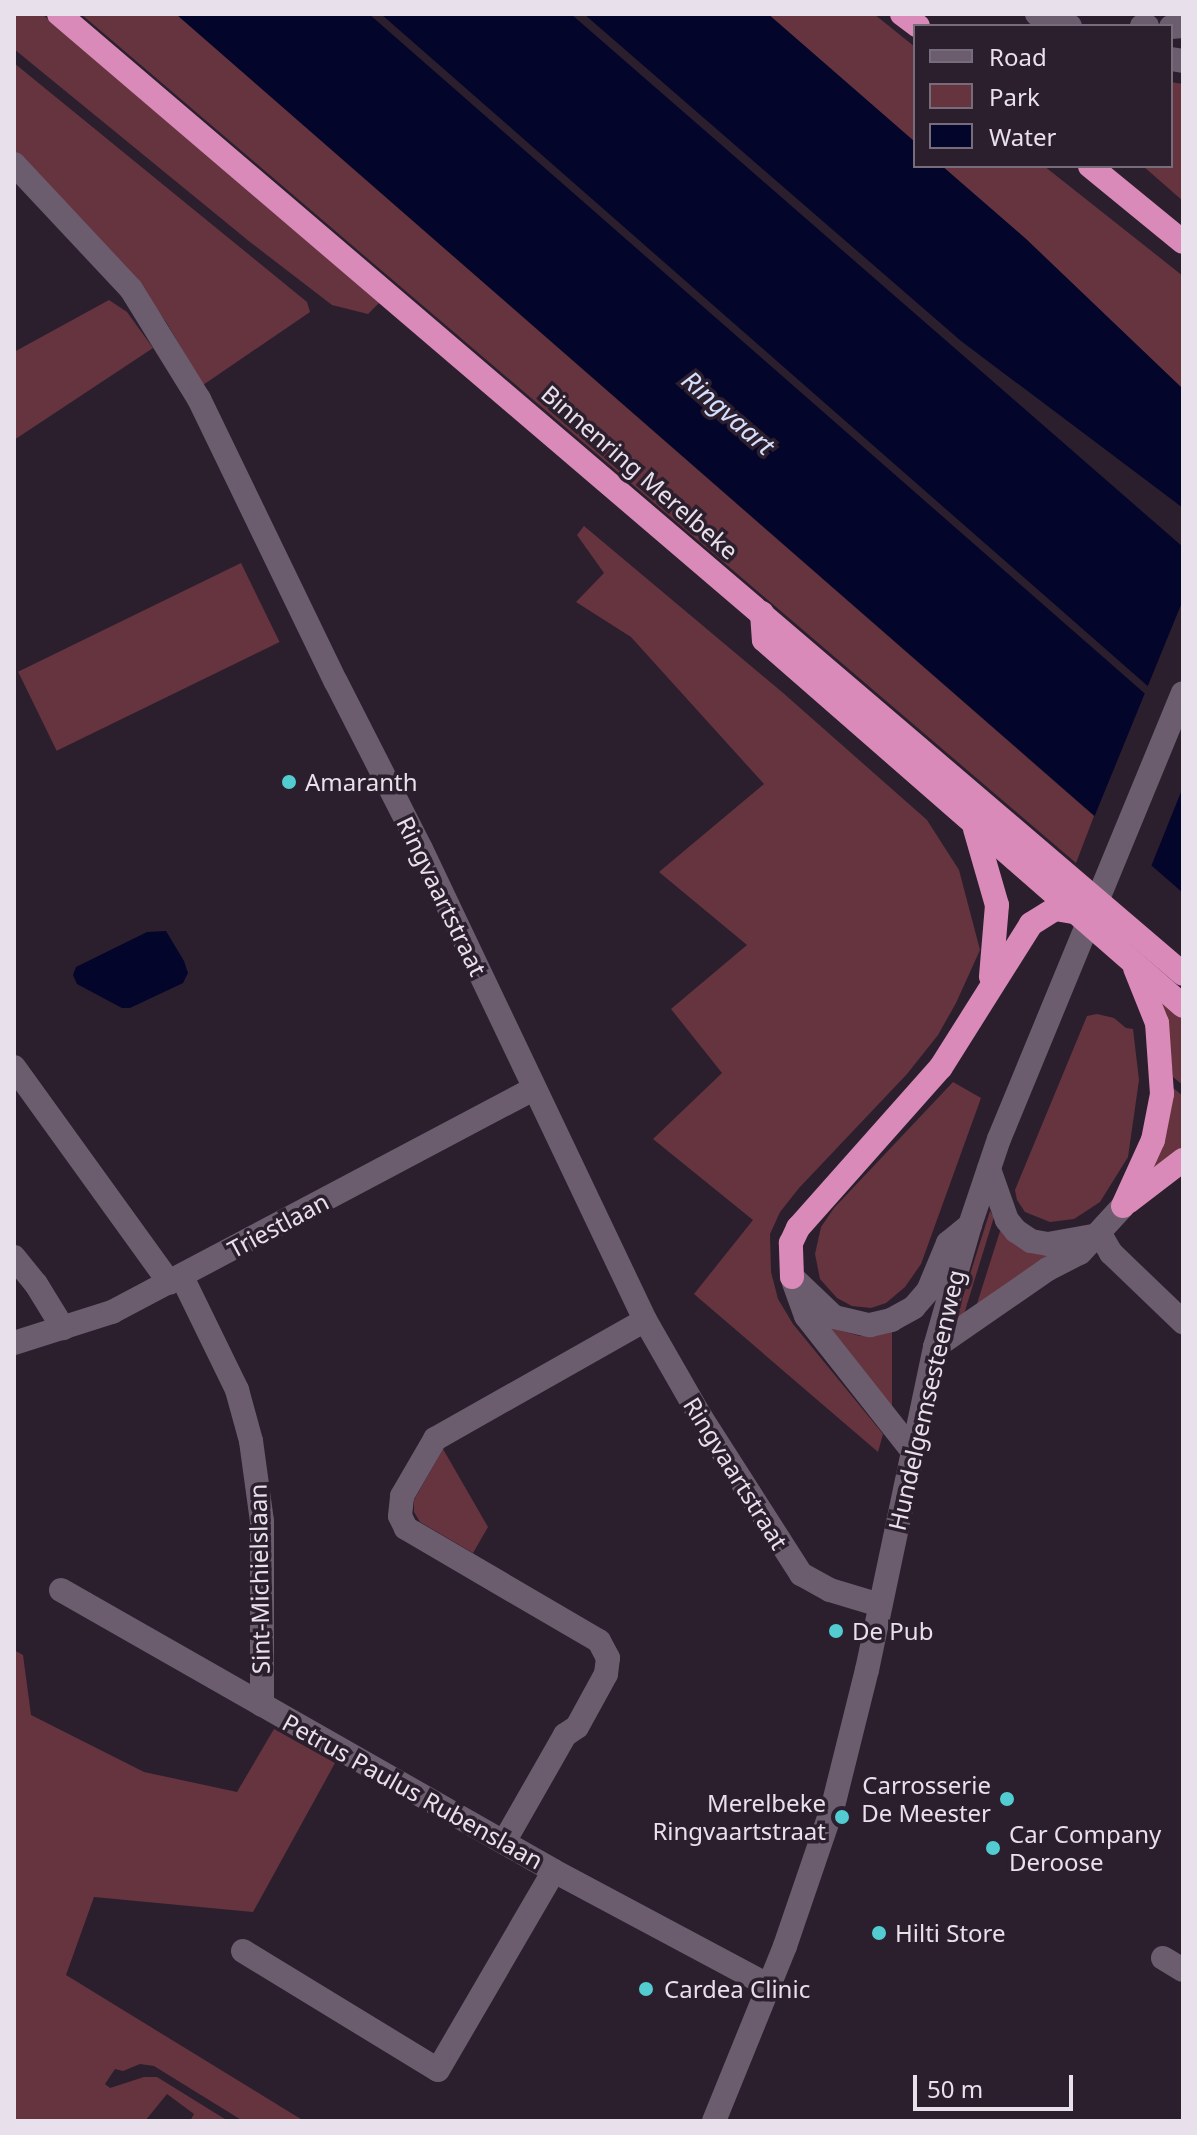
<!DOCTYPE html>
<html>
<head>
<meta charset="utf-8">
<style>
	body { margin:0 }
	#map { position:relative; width:1197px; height:2135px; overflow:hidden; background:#2b1f2e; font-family:"Noto Sans",sans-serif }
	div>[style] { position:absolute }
	.green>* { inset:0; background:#66343e; transform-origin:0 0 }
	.water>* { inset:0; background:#04052a }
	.pier>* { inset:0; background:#2b1f2e }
	.street>* { height:24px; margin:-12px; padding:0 12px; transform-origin:12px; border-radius:12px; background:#6b5d6e }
	.secondary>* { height:24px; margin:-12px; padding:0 12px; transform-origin:12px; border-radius:12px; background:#6b5d6e }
	.highway>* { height:24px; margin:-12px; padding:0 12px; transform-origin:12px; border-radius:12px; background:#d98ab9 }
	.dots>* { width:22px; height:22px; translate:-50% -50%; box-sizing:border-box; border:4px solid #2b1f2e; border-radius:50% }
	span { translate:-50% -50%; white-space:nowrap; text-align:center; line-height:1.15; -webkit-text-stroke:7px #2b1f2e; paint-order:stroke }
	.street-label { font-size:24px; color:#e8e0ea }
	.poi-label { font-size:24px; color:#e8e0ea }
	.left { translate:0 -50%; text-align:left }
	.right { translate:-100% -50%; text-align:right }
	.water-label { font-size:26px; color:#d6e0fe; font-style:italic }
	.frame { position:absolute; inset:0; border:16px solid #e8e0ea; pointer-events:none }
	.legend { position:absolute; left:913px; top:24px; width:260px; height:144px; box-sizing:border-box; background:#2b1f2e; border:2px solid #776c79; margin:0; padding:10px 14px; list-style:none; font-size:24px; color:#e8e0ea }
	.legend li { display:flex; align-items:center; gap:16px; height:40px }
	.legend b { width:40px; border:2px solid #776c79 }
	.scale { position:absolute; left:913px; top:2075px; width:160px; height:36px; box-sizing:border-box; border:4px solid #e8e0ea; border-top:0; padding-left:10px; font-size:24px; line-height:28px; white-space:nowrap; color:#e8e0ea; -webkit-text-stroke:6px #2b1f2e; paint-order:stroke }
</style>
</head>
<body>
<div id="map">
	<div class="green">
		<i style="clip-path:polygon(14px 14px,42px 14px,379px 303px,368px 314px,332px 305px,250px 242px,14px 49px)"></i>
		<i style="clip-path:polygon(81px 14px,176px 14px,1094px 816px,1076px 863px)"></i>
		<i style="clip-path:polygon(768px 14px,874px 14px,915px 47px,915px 142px)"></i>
		<i style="clip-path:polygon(14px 63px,307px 302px,310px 312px,203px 385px,166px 322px,138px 285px,14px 151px)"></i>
		<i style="clip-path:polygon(1171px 82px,1183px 84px,1183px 201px,1143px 166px,1171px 166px)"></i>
		<i style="clip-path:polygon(942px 166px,1044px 166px,1183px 276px,1183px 389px,1026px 239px)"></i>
		<i style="clip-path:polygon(109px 300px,127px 312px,153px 348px,14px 440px,14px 352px)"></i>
		<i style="clip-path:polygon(584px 526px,782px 692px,927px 820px,959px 870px,980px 950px,956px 1003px,938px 1035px,907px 1074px,799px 1188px,780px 1212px,770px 1234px,771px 1272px,778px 1299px,793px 1324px,883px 1434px,878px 1452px,694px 1294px,753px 1220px,653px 1139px,722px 1073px,671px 1009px,747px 945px,659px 872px,764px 784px,631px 637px,576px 602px,604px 573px,577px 535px)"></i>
		<i style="left:241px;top:563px;width:88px;height:248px;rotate:64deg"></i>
		<i style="clip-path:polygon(1158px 997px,1183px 1019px,1183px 1085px,1173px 1077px,1168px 1030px)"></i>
		<i style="clip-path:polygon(1097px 1014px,1114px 1018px,1126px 1028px,1133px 1029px,1139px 1080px,1128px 1157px,1100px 1202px,1074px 1219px,1050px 1222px,1025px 1212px,1017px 1200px,1015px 1190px,1087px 1016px)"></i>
		<i style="clip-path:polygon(953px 1082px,981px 1098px,921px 1264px,905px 1287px,886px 1303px,871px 1308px,852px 1306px,837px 1298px,820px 1279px,815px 1254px,821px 1227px,834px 1208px)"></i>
		<i style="clip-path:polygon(1172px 1087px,1183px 1096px,1183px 1150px,1152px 1172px)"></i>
		<i style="clip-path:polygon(990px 1211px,994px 1217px,964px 1314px,956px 1319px)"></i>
		<i style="clip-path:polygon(1001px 1228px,1054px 1253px,976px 1307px)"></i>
		<i style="clip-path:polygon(830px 1328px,860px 1336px,892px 1331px,892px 1413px)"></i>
		<i style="clip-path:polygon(443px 1449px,488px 1527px,473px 1553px,420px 1522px,414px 1512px,414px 1500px)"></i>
		<i style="clip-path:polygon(14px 1650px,23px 1655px,31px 1715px,144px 1772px,237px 1792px,274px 1729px,335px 1763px,253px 1912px,94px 1897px,66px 1975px,304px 2121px,243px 2121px,154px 2066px,140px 2064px,123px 2071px,115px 2069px,105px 2084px,110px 2088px,144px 2077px,157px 2077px,228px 2121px,190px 2121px,194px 2114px,167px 2094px,145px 2121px,14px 2121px)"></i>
	</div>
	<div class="water">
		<i style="clip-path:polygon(176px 14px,369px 14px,1183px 727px,1183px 893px)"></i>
		<i style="clip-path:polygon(381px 14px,571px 14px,1183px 547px,1183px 717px)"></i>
		<i style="clip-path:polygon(584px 14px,768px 14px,915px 142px,915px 166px,942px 166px,1026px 239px,1183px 389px,1183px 508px,961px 341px)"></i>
		<i style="clip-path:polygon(166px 931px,184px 961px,188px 973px,183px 983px,130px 1008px,122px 1008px,77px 984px,73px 975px,76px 967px,147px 932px)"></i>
	</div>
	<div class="pier">
		<i style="clip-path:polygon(1183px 600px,1183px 787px,1150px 869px,1093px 820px)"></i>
	</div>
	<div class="street">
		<i style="left:14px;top:164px;width:171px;rotate:46.9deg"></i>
		<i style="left:131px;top:289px;width:129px;rotate:58.3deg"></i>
		<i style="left:199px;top:399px;width:314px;rotate:64.2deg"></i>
		<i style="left:336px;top:682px;width:187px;rotate:63deg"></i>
		<i style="left:421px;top:849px;width:522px;rotate:64.56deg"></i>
		<i style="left:645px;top:1320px;width:111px;rotate:60.2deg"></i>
		<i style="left:700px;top:1416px;width:188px;rotate:57.4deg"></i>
		<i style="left:801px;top:1574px;width:33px;rotate:29deg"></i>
		<i style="left:830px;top:1590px;width:52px;rotate:16.7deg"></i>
		<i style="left:14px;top:1067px;width:266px;rotate:54.2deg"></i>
		<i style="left:1100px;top:1234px;width:22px;rotate:60deg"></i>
		<i style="left:1111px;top:1253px;width:100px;rotate:43.8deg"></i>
		<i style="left:14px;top:1257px;width:35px;rotate:51deg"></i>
		<i style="left:36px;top:1284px;width:52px;rotate:58.5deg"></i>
		<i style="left:182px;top:1277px;width:126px;rotate:64deg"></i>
		<i style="left:237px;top:1390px;width:53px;rotate:74.6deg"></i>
		<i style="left:251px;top:1441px;width:81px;rotate:82.2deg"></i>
		<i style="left:262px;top:1521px;width:184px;rotate:90deg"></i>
		<i style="left:14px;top:1343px;width:103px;rotate:-17.6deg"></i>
		<i style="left:112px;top:1312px;width:477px;rotate:-27.9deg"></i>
		<i style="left:61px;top:1590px;width:567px;rotate:29.68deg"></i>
		<i style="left:554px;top:1871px;width:244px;rotate:28.1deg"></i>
		<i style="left:504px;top:1842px;width:123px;rotate:-60.3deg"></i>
		<i style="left:565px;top:1735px;width:14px;rotate:-34deg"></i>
		<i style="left:577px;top:1727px;width:60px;rotate:-61.3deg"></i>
		<i style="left:606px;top:1674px;width:16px;rotate:-83deg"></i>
		<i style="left:608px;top:1658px;width:19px;rotate:-118deg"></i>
		<i style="left:599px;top:1641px;width:224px;rotate:-149.7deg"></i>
		<i style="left:406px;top:1528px;width:13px;rotate:-117deg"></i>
		<i style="left:400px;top:1516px;width:20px;rotate:-84deg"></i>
		<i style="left:402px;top:1496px;width:66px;rotate:-59.9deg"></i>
		<i style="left:435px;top:1439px;width:241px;rotate:-29.5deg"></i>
		<i style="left:243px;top:1951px;width:228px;rotate:31.4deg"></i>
		<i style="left:438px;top:2070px;width:230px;rotate:-59.8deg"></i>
		<i style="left:1163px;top:1958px;width:23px;rotate:31deg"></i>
	</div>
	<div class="secondary">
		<i style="left:1037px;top:14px;width:35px;rotate:20deg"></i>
		<i style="left:1142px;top:26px;width:5px"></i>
		<i style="left:1171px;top:27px;width:12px;rotate:-5deg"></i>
		<i style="left:1171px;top:59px;width:12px;rotate:9deg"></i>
		<i style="left:989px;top:1169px;width:54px;rotate:70.6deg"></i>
		<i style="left:1007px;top:1220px;width:14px;rotate:51deg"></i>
		<i style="left:1016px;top:1231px;width:18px;rotate:34deg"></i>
		<i style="left:1031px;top:1241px;width:17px;rotate:10deg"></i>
		<i style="left:1048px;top:1244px;width:51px;rotate:-10.2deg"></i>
		<i style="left:792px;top:1277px;width:58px;rotate:43.6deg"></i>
		<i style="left:834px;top:1317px;width:37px;rotate:13deg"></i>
		<i style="left:870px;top:1325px;width:22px;rotate:-13deg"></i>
		<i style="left:891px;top:1320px;width:26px;rotate:-29deg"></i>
		<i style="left:914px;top:1307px;width:21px;rotate:-49deg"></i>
		<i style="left:928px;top:1291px;width:52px;rotate:-67.4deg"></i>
		<i style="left:948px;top:1243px;width:28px;rotate:-39deg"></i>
		<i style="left:794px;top:1283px;width:35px;rotate:70deg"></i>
		<i style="left:806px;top:1316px;width:171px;rotate:51.7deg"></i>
		<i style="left:935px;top:1347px;width:137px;rotate:-34.6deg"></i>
		<i style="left:1048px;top:1269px;width:36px;rotate:-27deg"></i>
		<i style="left:1080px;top:1253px;width:64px;rotate:-47.5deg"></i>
		<i style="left:714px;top:2121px;width:189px;rotate:-67.9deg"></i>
		<i style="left:785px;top:1946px;width:148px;rotate:-71.1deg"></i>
		<i style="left:833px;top:1806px;width:140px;rotate:-76deg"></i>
		<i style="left:867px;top:1670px;width:330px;rotate:-78.1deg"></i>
		<i style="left:935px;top:1347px;width:127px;rotate:-74deg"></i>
		<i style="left:970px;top:1225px;width:91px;rotate:-71.4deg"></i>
		<i style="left:999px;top:1139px;width:482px;rotate:-67.6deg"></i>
	</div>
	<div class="highway">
		<i style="left:59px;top:14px;width:1478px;rotate:40.5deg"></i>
		<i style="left:902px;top:14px;width:20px;rotate:37deg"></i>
		<i style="left:1090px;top:166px;width:120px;rotate:39.3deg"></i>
		<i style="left:762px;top:613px;width:27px;rotate:86deg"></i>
		<i style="left:764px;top:640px;width:556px;rotate:41.14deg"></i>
		<i style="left:975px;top:829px;width:79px;rotate:73.9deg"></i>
		<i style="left:997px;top:905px;width:72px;rotate:94.8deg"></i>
		<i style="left:1128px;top:1202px;width:69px;rotate:-37.4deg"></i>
		<i style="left:1123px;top:1206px;width:72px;rotate:-65.6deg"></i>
		<i style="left:1153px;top:1140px;width:47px;rotate:-78.9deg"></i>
		<i style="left:1162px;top:1094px;width:71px;rotate:-94deg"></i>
		<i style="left:1157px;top:1023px;width:59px;rotate:-111.8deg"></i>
		<i style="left:792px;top:1277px;width:34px;rotate:-92deg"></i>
		<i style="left:791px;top:1243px;width:17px;rotate:-65deg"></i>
		<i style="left:798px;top:1228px;width:215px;rotate:-48.4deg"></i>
		<i style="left:941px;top:1067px;width:169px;rotate:-57.8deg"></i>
		<i style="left:1031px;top:924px;width:28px;rotate:-32deg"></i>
		<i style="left:1055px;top:909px;width:18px;rotate:9deg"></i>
	</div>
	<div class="dots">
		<i style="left:289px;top:782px;background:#52ccd0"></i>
		<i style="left:836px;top:1631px;background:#52ccd0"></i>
		<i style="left:1007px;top:1799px;background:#52ccd0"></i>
		<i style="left:842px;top:1817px;background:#52ccd0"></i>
		<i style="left:993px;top:1848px;background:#52ccd0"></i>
		<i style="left:879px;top:1933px;background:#52ccd0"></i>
		<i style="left:646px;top:1989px;background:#52ccd0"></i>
	</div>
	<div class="street-label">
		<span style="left:640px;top:472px;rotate:41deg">Binnenring Merelbeke</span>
		<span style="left:442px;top:896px;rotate:64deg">Ringvaartstraat</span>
		<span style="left:278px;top:1225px;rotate:-28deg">Triestlaan</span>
		<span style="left:926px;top:1400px;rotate:-77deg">Hundelgemsesteenweg</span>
		<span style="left:736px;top:1473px;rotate:58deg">Ringvaartstraat</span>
		<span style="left:259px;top:1579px;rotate:-91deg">Sint-Michielslaan</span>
		<span style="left:413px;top:1791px;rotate:29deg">Petrus Paulus Rubenslaan</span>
	</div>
	<div class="poi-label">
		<span class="left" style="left:305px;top:782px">Amaranth</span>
		<span class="left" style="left:852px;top:1631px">De Pub</span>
		<span class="right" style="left:991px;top:1799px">Carrosserie<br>De Meester</span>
		<span class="right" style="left:826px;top:1817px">Merelbeke<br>Ringvaartstraat</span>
		<span class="left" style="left:1009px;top:1848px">Car Company<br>Deroose</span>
		<span class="left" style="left:895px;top:1933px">Hilti Store</span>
		<span class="left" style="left:664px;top:1989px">Cardea Clinic</span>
	</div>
	<div class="water-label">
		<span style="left:728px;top:413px;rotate:41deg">Ringvaart</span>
	</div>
	<div class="frame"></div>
	<ul class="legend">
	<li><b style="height:10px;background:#6b5d6e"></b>Road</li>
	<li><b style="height:22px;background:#66343e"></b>Park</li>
	<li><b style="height:22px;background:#04052a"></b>Water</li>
	</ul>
	<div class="scale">50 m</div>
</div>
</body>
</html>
